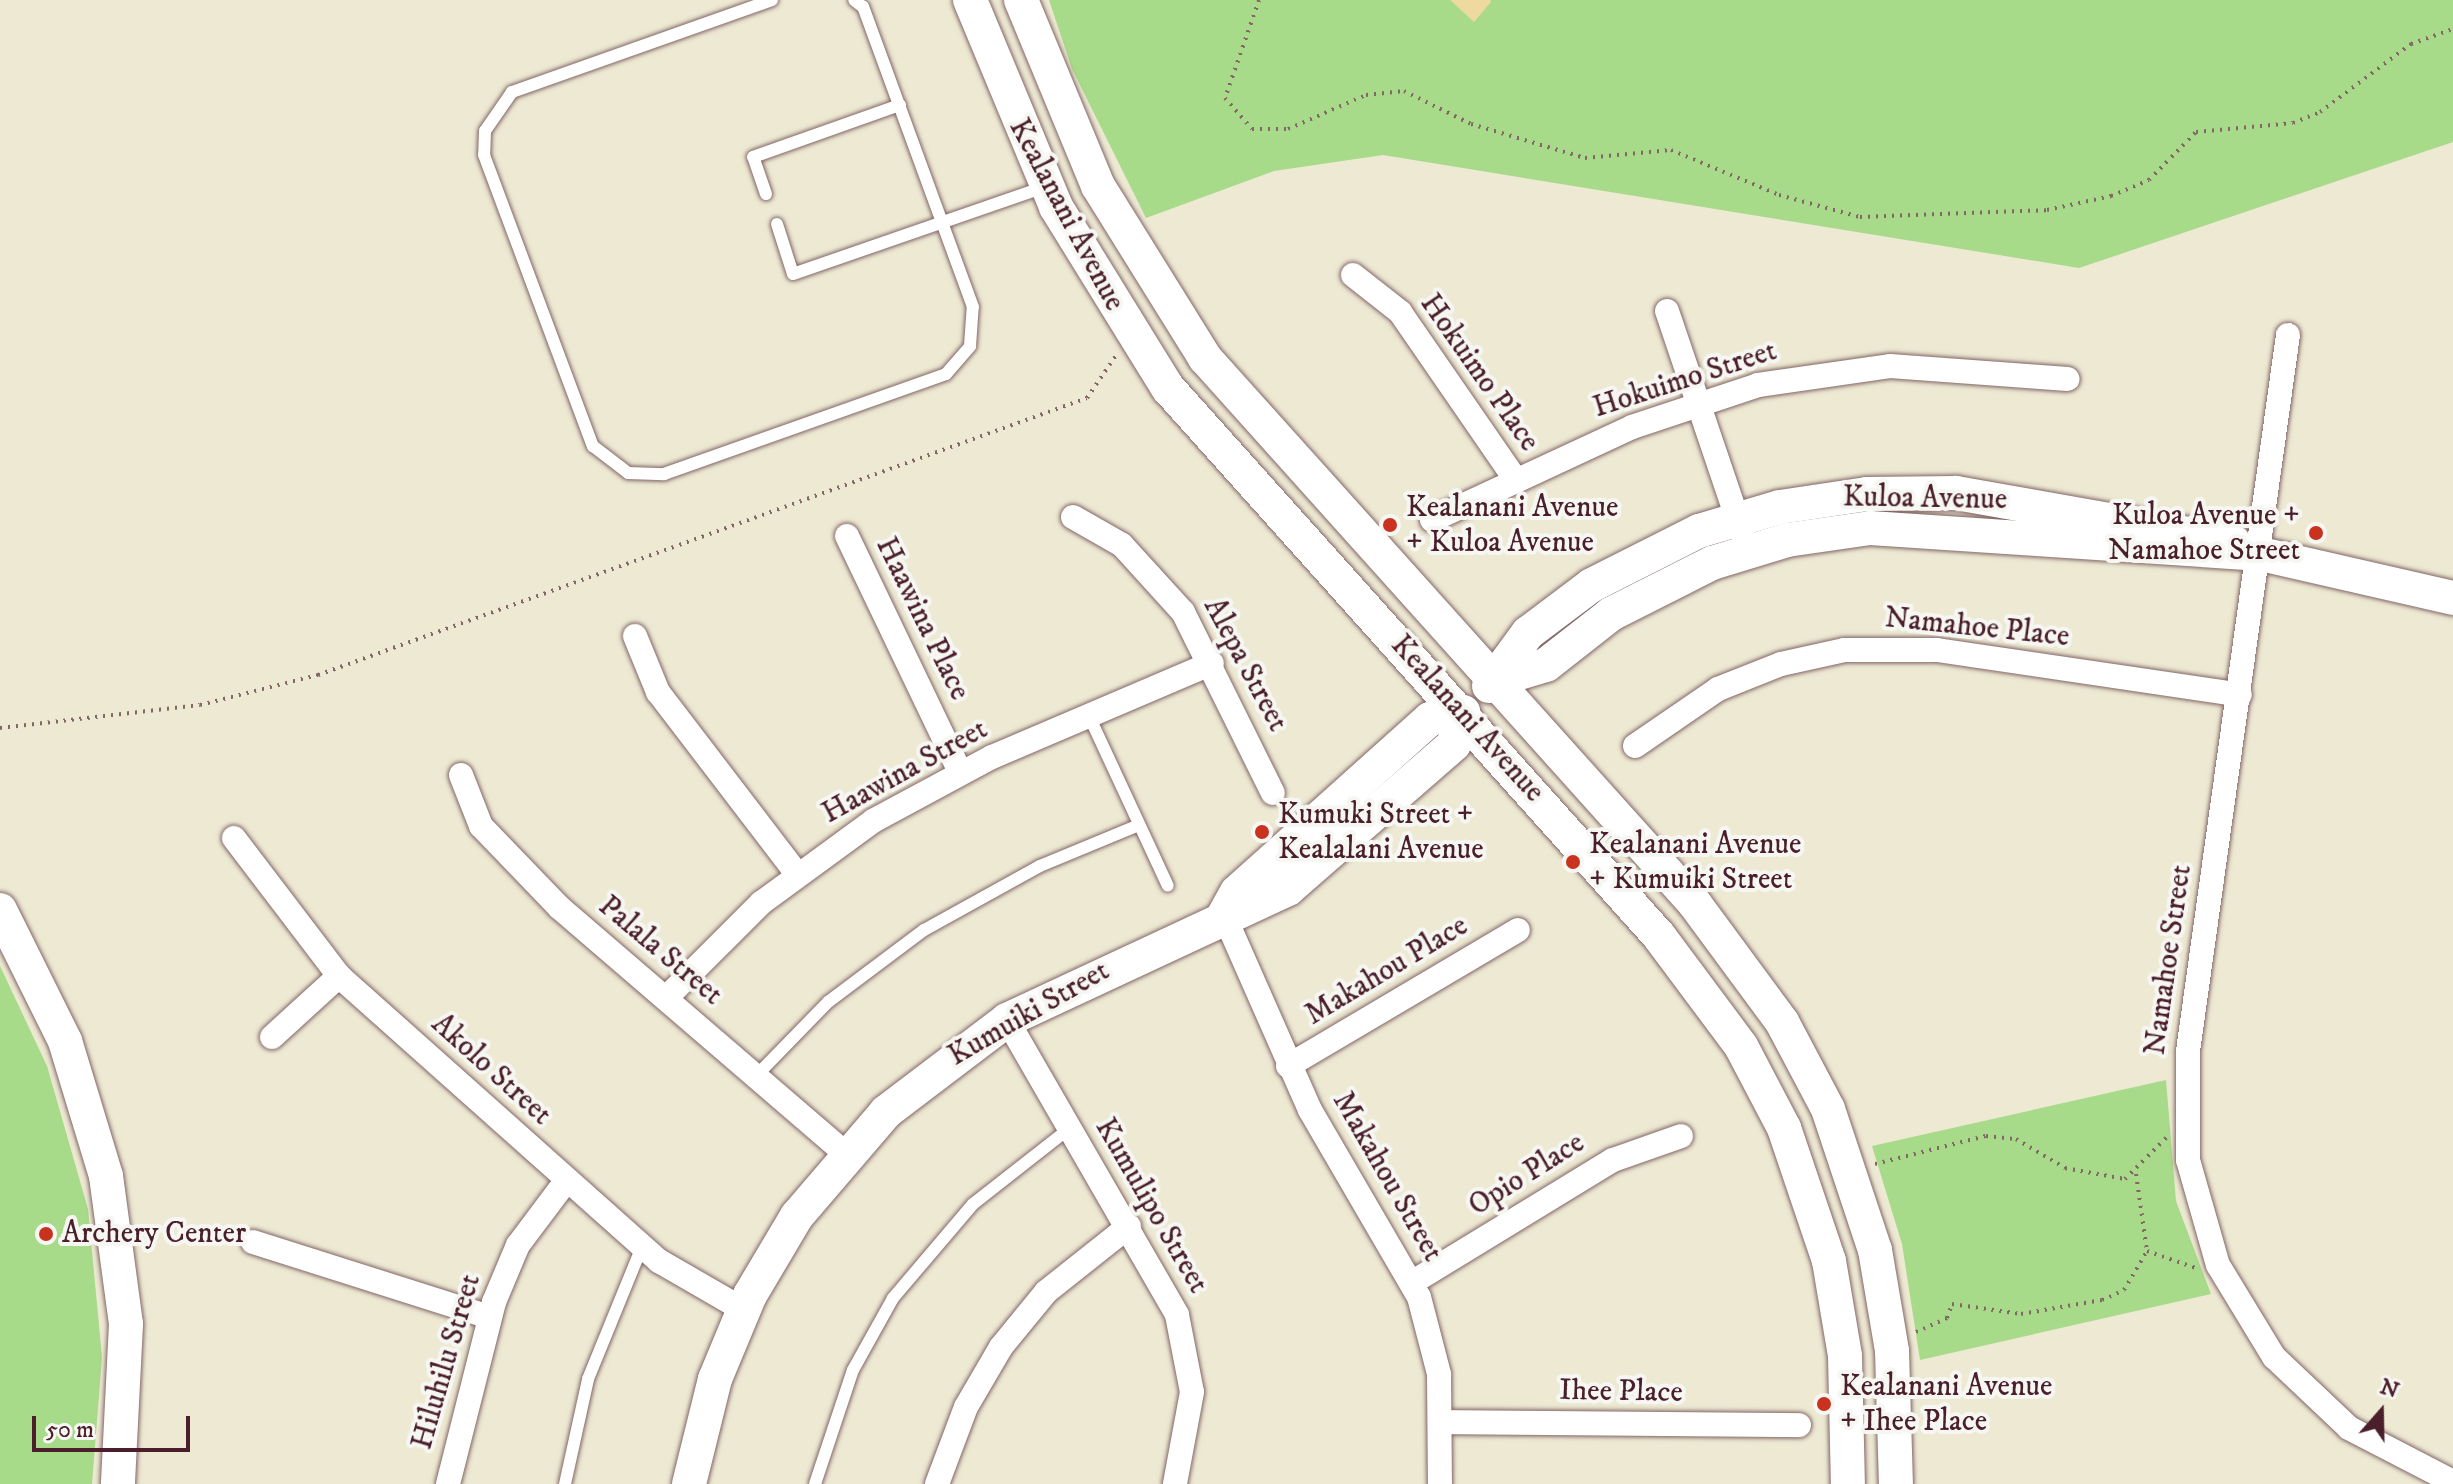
<!DOCTYPE html>
<html>
<head>
<meta charset="utf-8">
<style>
	body { margin:0 }
	#map { position:relative; width:2453px; height:1484px; overflow:hidden; background:#ede9d3; font-family:"IM FELL DW Pica",serif }
	div>[style] { position:absolute }
	.green>* { inset:0; background:#a7da89 }
	.sand>* { inset:0; background:#eeda9e }
	.path>* { height:4px; margin-top:-2px; transform-origin:0; background:repeating-linear-gradient(90deg,#836666 0 2px,transparent 0 8px) }
	.roads { filter:drop-shadow(0 0 2px #836666) drop-shadow(0 0 2px #836666) }
	.lane>* { height:12px; margin:-6px; padding:0 6px; transform-origin:6px; border-radius:6px; background:#fff }
	.street>* { height:24px; margin:-12px; padding:0 12px; transform-origin:12px; border-radius:12px; background:#fff }
	.secondary>* { height:34px; margin:-17px; padding:0 17px; transform-origin:17px; border-radius:17px; background:#fff }
	.dots>* { width:22px; height:22px; translate:-50% -50%; box-sizing:border-box; border:4px solid #f6f6f2; border-radius:50% }
	span { translate:-50% -50%; white-space:nowrap; text-align:center; line-height:1.15; -webkit-text-stroke:8px #f6f6f2; paint-order:stroke }
	.street-label { font-size:30px; color:#4a1f2b }
	.poi-label { font-size:30px; color:#4a1f2b }
	.left { translate:0 -50%; text-align:left }
	.right { translate:-100% -50%; text-align:right }
	.north { position:absolute; left:2341px; top:1372px; width:80px; height:80px; -webkit-text-stroke:6px #f6f6f2; paint-order:stroke; rotate:20deg; font-size:22px; font-weight:700; line-height:32px; text-align:center; color:#4a1f2b }
	.north::after { content:''; display:block; margin:auto; width:28px; height:36px; background:#4a1f2b; clip-path:polygon(50% 0,100% 100%,50% 72%,0 100%) }
	.scale { position:absolute; left:32px; top:1416px; width:158px; height:36px; box-sizing:border-box; border:4px solid #4a1f2b; border-top:0; padding-left:10px; font-size:24px; line-height:28px; white-space:nowrap; color:#4a1f2b; -webkit-text-stroke:6px #f6f6f2; paint-order:stroke }
</style>
</head>
<body>
<div id="map">
	<div class="green">
		<i style="clip-path:polygon(1049px 0,2453px 0,2453px 142px,2079px 268px,1383px 155px,1274px 171px,1146px 218px,1072px 69px)"></i>
		<i style="clip-path:polygon(0 966px,47px 1066px,88px 1209px,102px 1357px,92px 1484px,0 1484px)"></i>
		<i style="clip-path:polygon(2166px 1080px,2176px 1201px,2211px 1294px,1920px 1360px,1902px 1244px,1872px 1146px)"></i>
	</div>
	<div class="sand">
		<i style="clip-path:polygon(1450px 0,1490px 0,1491px 2px,1474px 22px)"></i>
	</div>
	<div class="path">
		<i style="left:1259px;top:0;width:104px;rotate:109.1deg"></i>
		<i style="left:1225px;top:98px;width:41px;rotate:48.9deg"></i>
		<i style="left:1252px;top:129px;width:36px"></i>
		<i style="left:1288px;top:129px;width:85px;rotate:-23.6deg"></i>
		<i style="left:1366px;top:95px;width:38px;rotate:-6deg"></i>
		<i style="left:1404px;top:91px;width:75px;rotate:26.2deg"></i>
		<i style="left:1471px;top:124px;width:119px;rotate:16.6deg"></i>
		<i style="left:1585px;top:158px;width:86px;rotate:-5.3deg"></i>
		<i style="left:1671px;top:150px;width:117px;rotate:22.6deg"></i>
		<i style="left:1779px;top:195px;width:84px;rotate:15.2deg"></i>
		<i style="left:1860px;top:217px;width:187px;rotate:-2.1deg"></i>
		<i style="left:2047px;top:210px;width:66px;rotate:-12.3deg"></i>
		<i style="left:2111px;top:196px;width:41px;rotate:-22.8deg"></i>
		<i style="left:2149px;top:180px;width:67px;rotate:-45.6deg"></i>
		<i style="left:2196px;top:132px;width:97px;rotate:-5.3deg"></i>
		<i style="left:2293px;top:123px;width:29px;rotate:-22deg"></i>
		<i style="left:2320px;top:112px;width:114px;rotate:-36.8deg"></i>
		<i style="left:2411px;top:44px;width:45px;rotate:-19.7deg"></i>
		<i style="left:0;top:728px;width:201px;rotate:-6.6deg"></i>
		<i style="left:200px;top:705px;width:122px;rotate:-14.3deg"></i>
		<i style="left:318px;top:675px;width:817px;rotate:-19.81deg"></i>
		<i style="left:1087px;top:398px;width:53px;rotate:-55.7deg"></i>
		<i style="left:1875px;top:1164px;width:114px;rotate:-14.2deg"></i>
		<i style="left:1986px;top:1136px;width:30px;rotate:6deg"></i>
		<i style="left:2016px;top:1139px;width:57px;rotate:30.6deg"></i>
		<i style="left:2065px;top:1168px;width:61px;rotate:10.4deg"></i>
		<i style="left:2125px;top:1179px;width:59px;rotate:-45deg"></i>
		<i style="left:2136px;top:1174px;width:78px;rotate:81.9deg"></i>
		<i style="left:1916px;top:1332px;width:34px;rotate:-24deg"></i>
		<i style="left:1947px;top:1318px;width:15px;rotate:-70deg"></i>
		<i style="left:1952px;top:1304px;width:70px;rotate:8.2deg"></i>
		<i style="left:2021px;top:1314px;width:82px;rotate:-9.8deg"></i>
		<i style="left:2102px;top:1300px;width:24px;rotate:-24deg"></i>
		<i style="left:2124px;top:1290px;width:45px;rotate:-59.5deg"></i>
		<i style="left:2147px;top:1251px;width:52px;rotate:19.1deg"></i>
	</div>
	<div class="roads">
		<div class="lane">
			<i style="left:772px;top:0;width:276px;rotate:160.5deg"></i>
			<i style="left:512px;top:92px;width:47px;rotate:124.7deg"></i>
			<i style="left:485px;top:131px;width:24px;rotate:92deg"></i>
			<i style="left:484px;top:155px;width:311px;rotate:69.5deg"></i>
			<i style="left:593px;top:446px;width:44px;rotate:37.6deg"></i>
			<i style="left:628px;top:473px;width:36px;rotate:2deg"></i>
			<i style="left:664px;top:474px;width:299px;rotate:-19.5deg"></i>
			<i style="left:946px;top:374px;width:37px;rotate:-49deg"></i>
			<i style="left:970px;top:346px;width:39px;rotate:-86deg"></i>
			<i style="left:973px;top:307px;width:320px;rotate:-110.1deg"></i>
			<i style="left:863px;top:7px;width:11px;rotate:-142deg"></i>
			<i style="left:766px;top:194px;width:39px;rotate:-109deg"></i>
			<i style="left:753px;top:157px;width:156px;rotate:-19.5deg"></i>
			<i style="left:777px;top:224px;width:52px;rotate:72.3deg"></i>
			<i style="left:793px;top:274px;width:266px;rotate:-19.1deg"></i>
			<i style="left:1089px;top:716px;width:187px;rotate:65.1deg"></i>
			<i style="left:757px;top:1075px;width:102px;rotate:-45.8deg"></i>
			<i style="left:828px;top:1002px;width:120px;rotate:-36.9deg"></i>
			<i style="left:924px;top:930px;width:132px;rotate:-28.9deg"></i>
			<i style="left:1040px;top:866px;width:107px;rotate:-22.5deg"></i>
			<i style="left:565px;top:1484px;width:107px;rotate:-77.6deg"></i>
			<i style="left:588px;top:1379px;width:143px;rotate:-67.8deg"></i>
			<i style="left:815px;top:1484px;width:120px;rotate:-71.6deg"></i>
			<i style="left:853px;top:1370px;width:82px;rotate:-60.9deg"></i>
			<i style="left:893px;top:1298px;width:123px;rotate:-49.6deg"></i>
			<i style="left:973px;top:1204px;width:123px;rotate:-38.1deg"></i>
		</div>
		<div class="street">
			<i style="left:1353px;top:275px;width:60px;rotate:38.2deg"></i>
			<i style="left:1400px;top:312px;width:203px;rotate:55.4deg"></i>
			<i style="left:1667px;top:311px;width:234px;rotate:71.3deg"></i>
			<i style="left:2288px;top:335px;width:723px;rotate:97.95deg"></i>
			<i style="left:2188px;top:1051px;width:109px;rotate:90deg"></i>
			<i style="left:2188px;top:1160px;width:109px;rotate:74.1deg"></i>
			<i style="left:2218px;top:1265px;width:108px;rotate:58.7deg"></i>
			<i style="left:2274px;top:1357px;width:103px;rotate:43.4deg"></i>
			<i style="left:2349px;top:1428px;width:117px;rotate:27.4deg"></i>
			<i style="left:1073px;top:517px;width:56px;rotate:29.7deg"></i>
			<i style="left:1122px;top:545px;width:91px;rotate:47.7deg"></i>
			<i style="left:1183px;top:612px;width:202px;rotate:63.6deg"></i>
			<i style="left:1432px;top:520px;width:221px;rotate:-24.9deg"></i>
			<i style="left:1632px;top:427px;width:133px;rotate:-18.4deg"></i>
			<i style="left:1758px;top:385px;width:133px;rotate:-8.2deg"></i>
			<i style="left:1890px;top:366px;width:178px;rotate:4.2deg"></i>
			<i style="left:847px;top:536px;width:262px;rotate:64.4deg"></i>
			<i style="left:635px;top:636px;width:61px;rotate:67.7deg"></i>
			<i style="left:658px;top:692px;width:229px;rotate:52.6deg"></i>
			<i style="left:1635px;top:746px;width:101px;rotate:-34.5deg"></i>
			<i style="left:1718px;top:689px;width:68px;rotate:-21.6deg"></i>
			<i style="left:1781px;top:664px;width:65px;rotate:-12.5deg"></i>
			<i style="left:1844px;top:650px;width:93px"></i>
			<i style="left:1937px;top:650px;width:306px;rotate:8.4deg"></i>
			<i style="left:461px;top:775px;width:55px;rotate:68.6deg"></i>
			<i style="left:481px;top:826px;width:114px;rotate:46.1deg"></i>
			<i style="left:560px;top:908px;width:377px;rotate:40.7deg"></i>
			<i style="left:234px;top:838px;width:173px;rotate:52.7deg"></i>
			<i style="left:339px;top:976px;width:429px;rotate:41.7deg"></i>
			<i style="left:659px;top:1261px;width:98px;rotate:30deg"></i>
			<i style="left:1224px;top:915px;width:213px;rotate:66.2deg"></i>
			<i style="left:1310px;top:1110px;width:216px;rotate:59.8deg"></i>
			<i style="left:1419px;top:1297px;width:80px;rotate:75.4deg"></i>
			<i style="left:1439px;top:1374px;width:110px;rotate:89.5deg"></i>
			<i style="left:668px;top:996px;width:132px;rotate:-45deg"></i>
			<i style="left:761px;top:903px;width:139px;rotate:-36.2deg"></i>
			<i style="left:873px;top:821px;width:135px;rotate:-28.3deg"></i>
			<i style="left:992px;top:757px;width:239px;rotate:-23.1deg"></i>
			<i style="left:1007px;top:1020px;width:340px;rotate:60deg"></i>
			<i style="left:1177px;top:1315px;width:78px;rotate:79deg"></i>
			<i style="left:1192px;top:1392px;width:94px;rotate:100.5deg"></i>
			<i style="left:272px;top:1037px;width:91px;rotate:-42.3deg"></i>
			<i style="left:1288px;top:1066px;width:267px;rotate:-30.6deg"></i>
			<i style="left:253px;top:1242px;width:248px;rotate:17.6deg"></i>
			<i style="left:1413px;top:1282px;width:234px;rotate:-31.4deg"></i>
			<i style="left:1613px;top:1160px;width:72px;rotate:-19.4deg"></i>
			<i style="left:1442px;top:1422px;width:357px;rotate:0.5deg"></i>
			<i style="left:448px;top:1484px;width:188px;rotate:-75.8deg"></i>
			<i style="left:494px;top:1302px;width:62px;rotate:-67.2deg"></i>
			<i style="left:518px;top:1245px;width:80px;rotate:-53.1deg"></i>
			<i style="left:937px;top:1484px;width:82px;rotate:-69.4deg"></i>
			<i style="left:966px;top:1407px;width:69px;rotate:-59.7deg"></i>
			<i style="left:1001px;top:1347px;width:71px;rotate:-50.7deg"></i>
			<i style="left:1046px;top:1292px;width:106px;rotate:-38.5deg"></i>
		</div>
		<div class="secondary">
			<i style="left:970px;top:0;width:224px;rotate:67.4deg"></i>
			<i style="left:1056px;top:207px;width:213px;rotate:58.3deg"></i>
			<i style="left:1168px;top:388px;width:736px;rotate:48.14deg"></i>
			<i style="left:1659px;top:936px;width:137px;rotate:53.3deg"></i>
			<i style="left:1741px;top:1046px;width:93px;rotate:62.3deg"></i>
			<i style="left:1784px;top:1128px;width:140px;rotate:71.3deg"></i>
			<i style="left:1829px;top:1261px;width:96px;rotate:80.4deg"></i>
			<i style="left:1845px;top:1356px;width:128px;rotate:88.7deg"></i>
			<i style="left:1021px;top:0;width:201px;rotate:67.5deg"></i>
			<i style="left:1098px;top:186px;width:203px;rotate:58.1deg"></i>
			<i style="left:1205px;top:358px;width:734px;rotate:48.09deg"></i>
			<i style="left:1695px;top:904px;width:147px;rotate:53.6deg"></i>
			<i style="left:1782px;top:1022px;width:98px;rotate:62.1deg"></i>
			<i style="left:1828px;top:1109px;width:149px;rotate:71.6deg"></i>
			<i style="left:1875px;top:1250px;width:102px;rotate:80.4deg"></i>
			<i style="left:1892px;top:1351px;width:133px;rotate:88.3deg"></i>
			<i style="left:1496px;top:680px;width:52px;rotate:-16.7deg"></i>
			<i style="left:1546px;top:665px;width:83px;rotate:-38.1deg"></i>
			<i style="left:1611px;top:614px;width:113px;rotate:-26.8deg"></i>
			<i style="left:1712px;top:563px;width:78px;rotate:-17deg"></i>
			<i style="left:1787px;top:540px;width:84px;rotate:-8.2deg"></i>
			<i style="left:1870px;top:528px;width:392px;rotate:3.8deg"></i>
			<i style="left:2261px;top:554px;width:197px;rotate:12.9deg"></i>
			<i style="left:1489px;top:686px;width:66px;rotate:-53.7deg"></i>
			<i style="left:1528px;top:633px;width:80px;rotate:-36.9deg"></i>
			<i style="left:1592px;top:585px;width:120px;rotate:-26.8deg"></i>
			<i style="left:1699px;top:531px;width:84px;rotate:-16.5deg"></i>
			<i style="left:1780px;top:507px;width:88px;rotate:-8.5deg"></i>
			<i style="left:1867px;top:494px;width:89px;rotate:-0.6deg"></i>
			<i style="left:1956px;top:493px;width:282px;rotate:10deg"></i>
			<i style="left:0;top:910px;width:146px;rotate:63.6deg"></i>
			<i style="left:65px;top:1041px;width:141px;rotate:73.1deg"></i>
			<i style="left:106px;top:1176px;width:149px;rotate:82.3deg"></i>
			<i style="left:126px;top:1324px;width:160px;rotate:92.9deg"></i>
			<i style="left:1224px;top:915px;width:26px;rotate:-61deg"></i>
			<i style="left:1237px;top:892px;width:259px;rotate:-41.9deg"></i>
			<i style="left:1430px;top:719px;width:34px;rotate:-12deg"></i>
			<i style="left:689px;top:1484px;width:108px;rotate:-76.1deg"></i>
			<i style="left:715px;top:1379px;width:91px;rotate:-67.4deg"></i>
			<i style="left:750px;top:1295px;width:92px;rotate:-59.3deg"></i>
			<i style="left:797px;top:1216px;width:137px;rotate:-49.4deg"></i>
			<i style="left:886px;top:1112px;width:152px;rotate:-37.2deg"></i>
			<i style="left:1007px;top:1020px;width:310px;rotate:-25deg"></i>
			<i style="left:1288px;top:889px;width:220px;rotate:-41.1deg"></i>
			<i style="left:1454px;top:744px;width:33px;rotate:-74deg"></i>
		</div>
	</div>
	<div class="dots">
		<i style="left:1390px;top:525px;background:#c8321e"></i>
		<i style="left:2316px;top:533px;background:#c8321e"></i>
		<i style="left:1262px;top:832px;background:#c8321e"></i>
		<i style="left:1573px;top:862px;background:#c8321e"></i>
		<i style="left:46px;top:1234px;background:#c8321e"></i>
		<i style="left:1824px;top:1404px;background:#c8321e"></i>
	</div>
	<div class="street-label">
		<span style="left:1066px;top:215px;rotate:62deg">Kealanani Avenue</span>
		<span style="left:1479px;top:373px;rotate:55deg">Hokuimo Place</span>
		<span style="left:1685px;top:380px;rotate:-18deg">Hokuimo Street</span>
		<span style="left:1925px;top:499px;rotate:1deg">Kuloa Avenue</span>
		<span style="left:922px;top:619px;rotate:64deg">Haawina Place</span>
		<span style="left:1977px;top:628px;rotate:6deg">Namahoe Place</span>
		<span style="left:1245px;top:665px;rotate:62deg">Alepa Street</span>
		<span style="left:1467px;top:719px;rotate:48deg">Kealanani Avenue</span>
		<span style="left:905px;top:772px;rotate:-29deg">Haawina Street</span>
		<span style="left:660px;top:951px;rotate:40deg">Palala Street</span>
		<span style="left:2169px;top:960px;rotate:-82deg">Namahoe Street</span>
		<span style="left:1387px;top:971px;rotate:-31deg">Makahou Place</span>
		<span style="left:1029px;top:1014px;rotate:-30deg">Kumuiki Street</span>
		<span style="left:491px;top:1070px;rotate:42deg">Akolo Street</span>
		<span style="left:1527px;top:1175px;rotate:-32deg">Opio Place</span>
		<span style="left:1387px;top:1177px;rotate:60deg">Makahou Street</span>
		<span style="left:1151px;top:1206px;rotate:60deg">Kumulipo Street</span>
		<span style="left:447px;top:1362px;rotate:-74deg">Hiluhilu Street</span>
		<span style="left:1621px;top:1392px;rotate:1deg">Ihee Place</span>
	</div>
	<div class="poi-label">
		<span class="left" style="left:1406px;top:525px">Kealanani Avenue<br>+ Kuloa Avenue</span>
		<span class="right" style="left:2300px;top:533px">Kuloa Avenue +<br>Namahoe Street</span>
		<span class="left" style="left:1278px;top:832px">Kumuki Street +<br>Kealalani Avenue</span>
		<span class="left" style="left:1589px;top:862px">Kealanani Avenue<br>+ Kumuiki Street</span>
		<span class="left" style="left:62px;top:1234px">Archery Center</span>
		<span class="left" style="left:1840px;top:1404px">Kealanani Avenue<br>+ Ihee Place</span>
	</div>
	<div class="north">N</div>
	<div class="scale">50 m</div>
</div>
</body>
</html>
